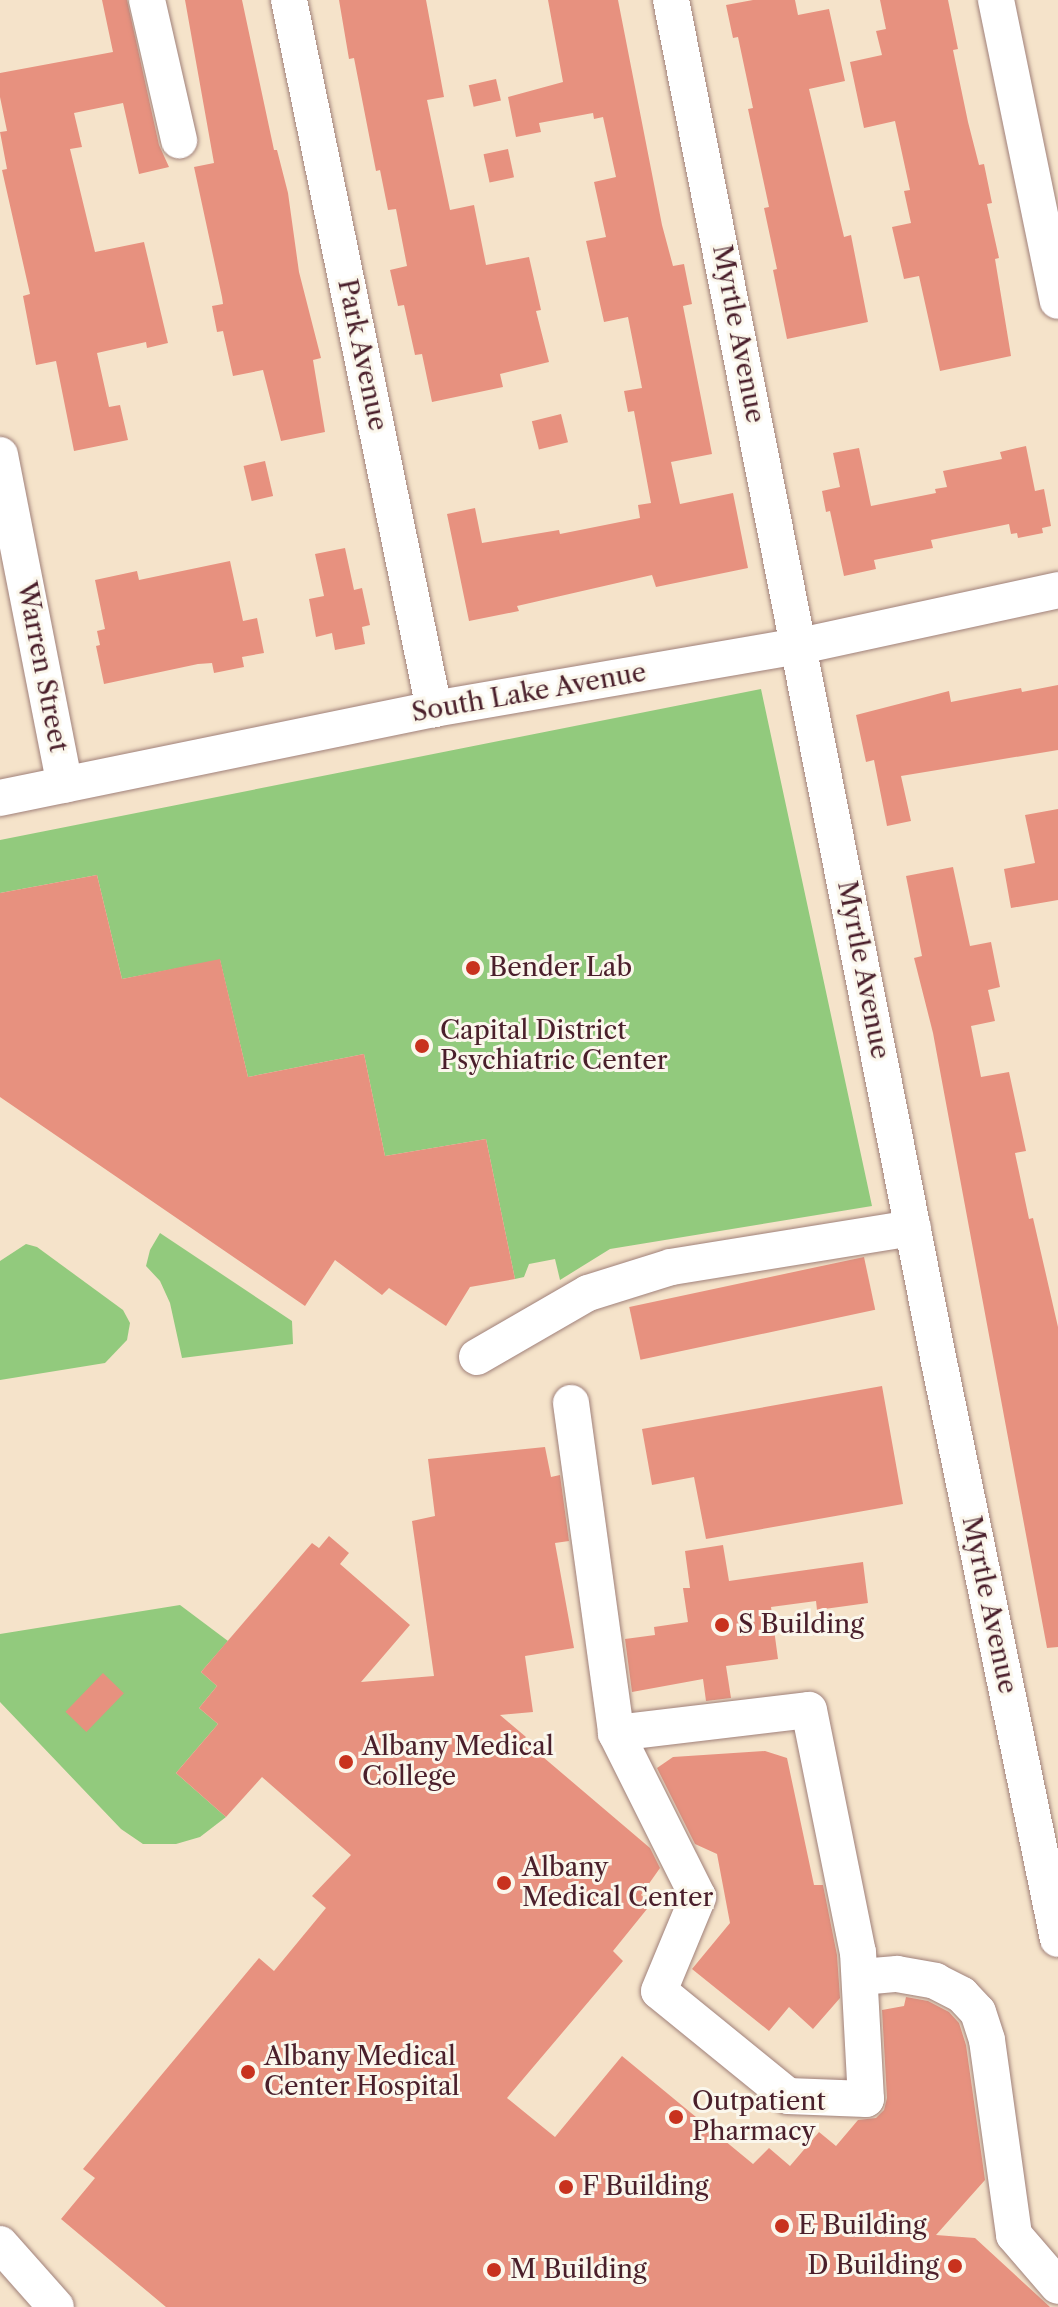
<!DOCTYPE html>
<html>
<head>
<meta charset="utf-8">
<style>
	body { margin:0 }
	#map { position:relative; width:1058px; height:2307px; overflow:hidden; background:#f5e3ca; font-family:"Libre Caslon Text",serif }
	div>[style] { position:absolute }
	.green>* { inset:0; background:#92ca7d }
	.building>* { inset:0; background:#e7917f; transform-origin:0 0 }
	.roads { filter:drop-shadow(0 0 2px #a0817a) drop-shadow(0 0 2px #a0817a) }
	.minor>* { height:36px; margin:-18px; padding:0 18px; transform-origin:18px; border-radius:18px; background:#fff }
	.dots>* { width:22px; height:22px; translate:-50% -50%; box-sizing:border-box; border:4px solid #fbf7ec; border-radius:50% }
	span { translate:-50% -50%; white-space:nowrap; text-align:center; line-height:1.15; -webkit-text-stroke:6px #fbf7ec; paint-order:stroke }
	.street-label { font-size:26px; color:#4a1f2b }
	.poi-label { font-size:26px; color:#4a1f2b }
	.left { translate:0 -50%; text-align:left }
	.right { translate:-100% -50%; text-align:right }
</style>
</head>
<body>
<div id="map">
	<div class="green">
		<i style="clip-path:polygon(761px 689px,872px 1206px,610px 1249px,560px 1280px,555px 1259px,529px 1264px,524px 1277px,515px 1279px,486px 1139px,385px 1156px,364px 1054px,248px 1077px,220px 960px,122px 979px,97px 875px,0 893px,0 840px)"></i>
		<i style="clip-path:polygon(160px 1233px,292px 1321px,293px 1344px,182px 1358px,170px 1303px,160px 1281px,146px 1266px,150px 1250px)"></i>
		<i style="clip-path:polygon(26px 1244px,37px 1247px,123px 1310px,130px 1323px,127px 1340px,105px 1363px,0 1380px,0 1261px)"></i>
		<i style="clip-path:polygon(180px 1605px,228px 1641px,201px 1672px,217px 1686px,199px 1708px,218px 1724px,176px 1773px,226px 1817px,200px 1837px,176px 1844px,143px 1844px,121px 1829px,0 1702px,0 1634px)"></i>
	</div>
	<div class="building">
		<i style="clip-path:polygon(102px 0,127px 0,159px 145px,169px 167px,139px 174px,123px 103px,74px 113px,82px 147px,70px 149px,95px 252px,144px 242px,168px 343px,147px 348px,146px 342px,97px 353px,109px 407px,120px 405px,128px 440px,74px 451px,56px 361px,36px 365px,31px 338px,23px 296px,30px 294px,2px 170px,7px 169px,0 132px,7px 131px,0 97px,0 73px,113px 52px)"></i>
		<i style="clip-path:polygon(185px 0,242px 0,274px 150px,277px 150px,288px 193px,299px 272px,321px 358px,313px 360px,325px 432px,281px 441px,263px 370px,233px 376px,223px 331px,217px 332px,212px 306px,223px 304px,222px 297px,194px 167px,214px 163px)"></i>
		<i style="clip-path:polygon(339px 0,426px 0,444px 97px,427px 100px,450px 210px,474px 205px,486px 265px,529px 257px,541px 310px,536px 311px,549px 362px,500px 374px,503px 387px,432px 402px,422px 354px,415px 355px,404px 305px,398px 306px,390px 270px,407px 266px,396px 209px,388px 210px,380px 170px,376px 171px,354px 58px,349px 59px)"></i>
		<i style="clip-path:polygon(548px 0,618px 0,662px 225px,673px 266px,684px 264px,692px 304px,683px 306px,712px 454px,671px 462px,680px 504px,733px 493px,748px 568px,656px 587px,652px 575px,517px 606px,519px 611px,469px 621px,447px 514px,475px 508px,482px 543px,559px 530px,560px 534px,640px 518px,638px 505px,651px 503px,634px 411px,628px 412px,624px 391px,642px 388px,628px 317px,604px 322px,586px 241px,606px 237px,594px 182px,616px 177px,603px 117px,594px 119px,593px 113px,539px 123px,541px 132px,516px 137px,508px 97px,563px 82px)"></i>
		<i style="clip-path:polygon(753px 0,795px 0,798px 15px,829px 9px,845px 81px,809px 89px,844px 237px,851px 235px,868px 322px,787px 339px,773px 270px,777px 269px,764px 208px,769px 207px,748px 109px,753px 108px,738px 37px,733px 38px,726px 5px)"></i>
		<i style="clip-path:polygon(880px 0,948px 0,958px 49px,953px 50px,968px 122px,979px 165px,984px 164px,992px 203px,987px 204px,999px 258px,995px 259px,1011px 356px,940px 371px,919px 276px,904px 279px,892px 227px,911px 223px,904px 191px,910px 190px,895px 121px,864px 128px,850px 62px,882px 55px,876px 31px,886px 29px)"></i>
		<i style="left:496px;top:79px;width:22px;height:28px;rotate:77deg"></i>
		<i style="left:508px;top:149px;width:29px;height:25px;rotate:78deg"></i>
		<i style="left:561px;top:414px;width:29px;height:30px;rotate:76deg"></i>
		<i style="clip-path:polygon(1026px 446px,1035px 491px,1044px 489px,1051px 526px,1042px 528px,1043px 533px,1018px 538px,1017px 533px,1011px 534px,1009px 524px,931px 540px,933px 548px,874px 560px,876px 569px,844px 576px,830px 511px,826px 512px,822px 491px,840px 487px,833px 453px,859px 448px,871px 506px,936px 493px,935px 489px,947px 487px,943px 471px,1002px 459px,1000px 452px)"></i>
		<i style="left:265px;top:461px;width:36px;height:22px;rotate:77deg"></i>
		<i style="clip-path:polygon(345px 548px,354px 590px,362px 588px,370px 625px,362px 627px,365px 644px,335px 650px,332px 633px,316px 637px,309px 599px,324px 596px,315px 554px)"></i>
		<i style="clip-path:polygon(230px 561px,243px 621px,257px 618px,264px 653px,242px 657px,244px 667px,214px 673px,212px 663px,198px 664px,104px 684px,96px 646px,100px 645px,97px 631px,105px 629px,95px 580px,137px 571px,139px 580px)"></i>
		<i style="clip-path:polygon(1058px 685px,1058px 750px,901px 776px,911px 821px,887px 826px,874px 760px,866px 762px,856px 715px,949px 691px,951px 702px,1021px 688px,1022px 692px)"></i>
		<i style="clip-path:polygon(1058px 809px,1058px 900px,1011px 908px,1004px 869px,1035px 863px,1025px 815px)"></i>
		<i style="clip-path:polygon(953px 867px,970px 946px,991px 942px,1000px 987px,988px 990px,995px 1021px,971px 1026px,981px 1077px,1009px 1072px,1026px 1151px,1015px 1153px,1029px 1219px,1033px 1218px,1058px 1327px,1058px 1647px,1047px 1648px,933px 1033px,914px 958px,922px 956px,906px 876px)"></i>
		<i style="clip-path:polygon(97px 875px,122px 979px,220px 959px,248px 1077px,364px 1054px,385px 1156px,486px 1139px,515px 1279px,470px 1287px,446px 1326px,389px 1288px,382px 1295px,335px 1260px,305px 1306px,0 1097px,0 893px)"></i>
		<i style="left:864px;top:1257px;width:54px;height:240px;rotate:78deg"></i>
		<i style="clip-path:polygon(882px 1386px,903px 1504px,706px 1539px,694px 1477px,652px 1485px,642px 1429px)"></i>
		<i style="clip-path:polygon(545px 1447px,551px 1477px,560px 1475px,569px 1541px,555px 1543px,574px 1648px,525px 1656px,533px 1712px,500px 1715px,526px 1737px,523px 1740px,650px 1848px,660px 1868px,641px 1895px,651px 1904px,613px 1951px,623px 1961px,507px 2098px,555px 2137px,622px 2056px,753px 2164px,769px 2148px,790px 2166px,819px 2132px,836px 2146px,858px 2120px,876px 2118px,884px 2110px,887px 2098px,882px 2010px,904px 2006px,906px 1997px,928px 2001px,949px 2012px,959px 2023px,966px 2045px,985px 2180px,936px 2235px,975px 2238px,1050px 2307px,166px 2307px,61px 2219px,95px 2178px,83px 2169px,259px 1958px,274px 1971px,326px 1908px,312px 1896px,351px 1855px,262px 1777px,226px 1817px,176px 1773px,218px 1724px,199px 1708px,217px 1686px,201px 1672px,312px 1543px,319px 1548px,329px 1536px,349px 1553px,340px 1564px,410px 1625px,361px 1682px,434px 1676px,412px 1521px,435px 1516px,428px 1459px)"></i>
		<i style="clip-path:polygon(723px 1545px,729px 1581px,863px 1562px,868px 1603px,817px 1610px,816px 1601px,771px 1607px,778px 1659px,726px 1666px,731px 1698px,706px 1701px,703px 1679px,632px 1692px,625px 1639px,655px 1635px,654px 1627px,688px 1622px,683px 1588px,690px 1588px,685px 1551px)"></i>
		<i style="left:103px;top:1673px;width:29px;height:54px;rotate:44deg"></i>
		<i style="clip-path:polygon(765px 1751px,787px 1758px,814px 1885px,823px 1885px,837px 1955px,840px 1998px,813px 2029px,789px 2007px,769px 2031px,692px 1969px,730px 1923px,717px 1854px,695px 1844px,657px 1768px,673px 1757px)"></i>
	</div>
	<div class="roads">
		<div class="minor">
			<i style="left:147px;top:0;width:144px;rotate:77.1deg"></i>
			<i style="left:289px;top:0;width:724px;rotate:78.44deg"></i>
			<i style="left:671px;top:0;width:1388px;rotate:78.87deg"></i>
			<i style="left:939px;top:1362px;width:589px;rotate:78.35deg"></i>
			<i style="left:996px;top:0;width:307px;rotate:78.4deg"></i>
			<i style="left:0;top:455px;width:336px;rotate:78.9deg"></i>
			<i style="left:0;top:798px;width:443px;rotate:-11.6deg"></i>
			<i style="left:434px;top:709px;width:371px;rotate:-9.8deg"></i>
			<i style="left:800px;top:646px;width:264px;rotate:-12.2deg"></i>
			<i style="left:477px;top:1357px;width:128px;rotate:-30deg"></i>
			<i style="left:588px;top:1293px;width:87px;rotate:-17.4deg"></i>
			<i style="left:671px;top:1267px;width:245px;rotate:-9.2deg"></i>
			<i style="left:571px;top:1403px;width:333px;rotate:82.2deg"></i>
			<i style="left:616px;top:1733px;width:194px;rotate:-6.8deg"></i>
			<i style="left:809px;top:1710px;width:247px;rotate:78.6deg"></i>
			<i style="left:858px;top:1952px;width:147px;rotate:86.9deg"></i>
			<i style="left:866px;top:2099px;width:78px;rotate:-177.8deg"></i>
			<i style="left:788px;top:2096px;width:166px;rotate:-140.9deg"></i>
			<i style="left:659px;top:1991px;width:102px;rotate:-67.5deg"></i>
			<i style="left:698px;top:1897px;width:183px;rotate:-116.6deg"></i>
			<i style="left:861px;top:1977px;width:36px;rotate:-5deg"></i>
			<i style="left:897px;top:1974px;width:39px;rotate:10deg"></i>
			<i style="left:935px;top:1981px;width:30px;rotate:27deg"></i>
			<i style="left:962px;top:1995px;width:23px;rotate:47deg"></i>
			<i style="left:978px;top:2012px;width:29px;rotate:72deg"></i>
			<i style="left:987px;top:2040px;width:197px;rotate:82.1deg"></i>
			<i style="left:1014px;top:2235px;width:67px;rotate:49.2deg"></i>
			<i style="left:0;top:2244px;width:84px;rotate:48.4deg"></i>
		</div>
	</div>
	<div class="dots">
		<i style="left:473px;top:968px;background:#c8321e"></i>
		<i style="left:422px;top:1046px;background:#c8321e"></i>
		<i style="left:722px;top:1625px;background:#c8321e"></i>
		<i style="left:346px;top:1762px;background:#c8321e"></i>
		<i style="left:504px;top:1883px;background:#c8321e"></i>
		<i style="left:248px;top:2072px;background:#c8321e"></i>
		<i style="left:676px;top:2117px;background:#c8321e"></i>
		<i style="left:566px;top:2187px;background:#c8321e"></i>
		<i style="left:782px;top:2226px;background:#c8321e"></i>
		<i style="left:955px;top:2266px;background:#c8321e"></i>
		<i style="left:494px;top:2270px;background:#c8321e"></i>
	</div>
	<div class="street-label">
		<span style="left:738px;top:334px;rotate:79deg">Myrtle Avenue</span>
		<span style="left:362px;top:355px;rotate:78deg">Park Avenue</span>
		<span style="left:42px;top:667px;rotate:79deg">Warren Street</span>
		<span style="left:529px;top:693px;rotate:-10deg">South Lake Avenue</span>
		<span style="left:863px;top:970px;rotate:79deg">Myrtle Avenue</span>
		<span style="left:989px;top:1605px;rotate:78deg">Myrtle Avenue</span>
	</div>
	<div class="poi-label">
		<span class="left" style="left:489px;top:968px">Bender Lab</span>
		<span class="left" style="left:440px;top:1046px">Capital District<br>Psychiatric Center</span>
		<span class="left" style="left:738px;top:1625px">S Building</span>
		<span class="left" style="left:362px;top:1762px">Albany Medical<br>College</span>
		<span class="left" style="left:522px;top:1883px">Albany<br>Medical Center</span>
		<span class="left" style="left:264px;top:2072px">Albany Medical<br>Center Hospital</span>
		<span class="left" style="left:692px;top:2117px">Outpatient<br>Pharmacy</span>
		<span class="left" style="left:582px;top:2187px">F Building</span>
		<span class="left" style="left:798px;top:2226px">E Building</span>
		<span class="right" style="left:939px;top:2266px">D Building</span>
		<span class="left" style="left:510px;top:2270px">M Building</span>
	</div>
</div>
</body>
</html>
